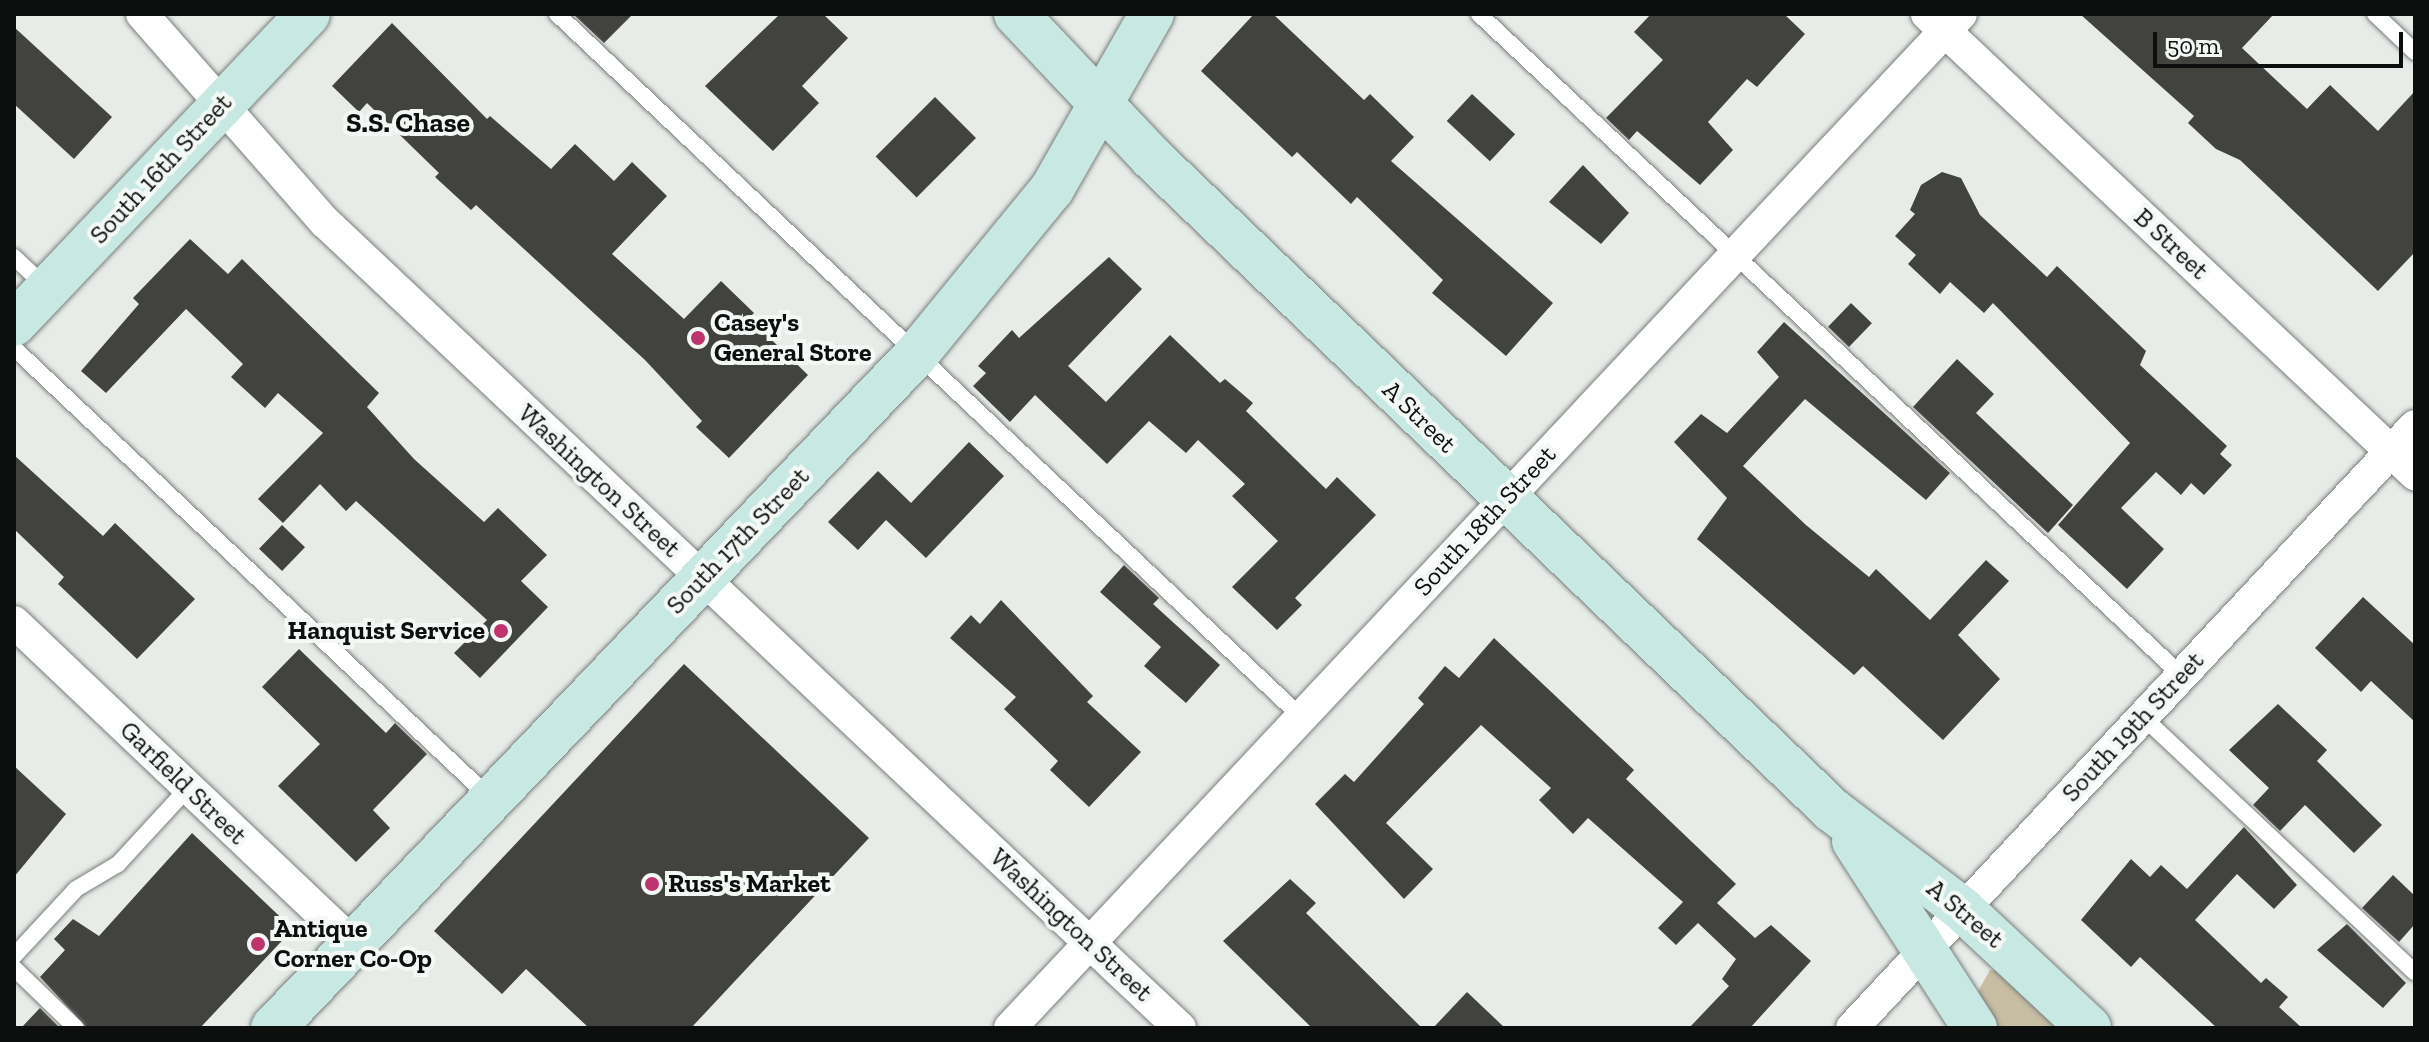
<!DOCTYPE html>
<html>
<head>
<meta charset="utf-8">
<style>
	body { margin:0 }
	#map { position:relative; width:2429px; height:1042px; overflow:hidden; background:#e7ece8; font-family:"Zilla Slab",serif }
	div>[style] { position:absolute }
	.green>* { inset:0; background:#c7bea4 }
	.building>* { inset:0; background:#42433f; transform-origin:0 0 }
	.roads { filter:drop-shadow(0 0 2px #7a7f7b) drop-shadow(0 0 2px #7a7f7b) }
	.lane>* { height:16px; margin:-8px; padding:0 8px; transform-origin:8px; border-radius:8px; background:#fff }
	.street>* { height:32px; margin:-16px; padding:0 16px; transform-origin:16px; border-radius:16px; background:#fff }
	.secondary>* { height:44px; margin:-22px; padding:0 22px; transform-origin:22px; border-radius:22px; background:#c8e8e4 }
	.dots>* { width:22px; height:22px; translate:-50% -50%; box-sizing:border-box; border:4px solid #f4f9f6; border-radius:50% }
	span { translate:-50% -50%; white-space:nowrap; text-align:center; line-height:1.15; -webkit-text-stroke:8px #f4f9f6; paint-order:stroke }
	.street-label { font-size:26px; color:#0d0f0e }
	.poi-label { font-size:26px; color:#0d0f0e; font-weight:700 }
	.left { translate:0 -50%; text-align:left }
	.right { translate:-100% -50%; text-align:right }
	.neighbourhood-label { font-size:28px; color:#0d0f0e; font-weight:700 }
	.frame { position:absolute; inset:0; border:16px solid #0d0f0e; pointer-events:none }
	.scale { position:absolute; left:2153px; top:32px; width:250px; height:36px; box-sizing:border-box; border:4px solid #0d0f0e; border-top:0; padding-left:10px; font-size:24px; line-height:28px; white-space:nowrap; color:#0d0f0e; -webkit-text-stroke:6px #f4f9f6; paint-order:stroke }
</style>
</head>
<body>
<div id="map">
	<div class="green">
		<i style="clip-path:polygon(1990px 970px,1998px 971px,2061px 1028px,1995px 1028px,1976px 995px)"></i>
	</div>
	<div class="building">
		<i style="clip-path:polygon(573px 14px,633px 14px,604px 43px)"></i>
		<i style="clip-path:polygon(780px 14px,823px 14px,848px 38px,802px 86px,819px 103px,773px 151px,705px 86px)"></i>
		<i style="clip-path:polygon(1254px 14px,1273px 14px,1364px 100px,1370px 94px,1414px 137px,1391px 161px,1553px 303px,1506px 356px,1432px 293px,1443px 280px,1357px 197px,1351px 204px,1297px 152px,1292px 157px,1201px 71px)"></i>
		<i style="clip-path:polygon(1651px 14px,1784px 14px,1805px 34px,1757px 87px,1747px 79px,1708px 122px,1733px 150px,1700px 185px,1637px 131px,1629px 140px,1606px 118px,1663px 60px,1634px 32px)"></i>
		<i style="clip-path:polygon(2080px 14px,2274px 14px,2242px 48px,2307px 109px,2330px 85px,2378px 131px,2415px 91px,2415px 252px,2378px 291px,2240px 160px,2216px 149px,2188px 123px,2194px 116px)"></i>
		<i style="clip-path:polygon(392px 23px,487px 119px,490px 116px,551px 169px,575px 144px,614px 181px,632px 162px,667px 196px,612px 254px,684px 319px,721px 281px,754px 313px,749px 318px,808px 375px,729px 458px,696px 427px,702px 421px,645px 360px,476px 205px,471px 210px,435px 177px,439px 173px,367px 103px,359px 112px,332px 86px)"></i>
		<i style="clip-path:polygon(14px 27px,112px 117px,74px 159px,14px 104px)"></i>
		<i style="left:1472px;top:94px;width:59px;height:37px;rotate:43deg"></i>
		<i style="left:935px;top:97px;width:58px;height:84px;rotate:45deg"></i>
		<i style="clip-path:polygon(1583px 165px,1629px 213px,1601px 244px,1549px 202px)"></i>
		<i style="clip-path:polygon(1942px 172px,1961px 178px,1980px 215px,2047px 277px,2057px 266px,2146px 351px,2140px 365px,2227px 446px,2220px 454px,2232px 465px,2204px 495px,2191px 483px,2181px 495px,2156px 472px,2121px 508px,2164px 549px,2127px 589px,2058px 525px,2130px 443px,1993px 303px,1984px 313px,1950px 282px,1940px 294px,1908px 264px,1916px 255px,1895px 236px,1915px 214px,1910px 210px,1921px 185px)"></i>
		<i style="clip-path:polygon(190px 239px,228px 274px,242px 259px,379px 393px,367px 407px,414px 459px,484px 522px,498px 508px,547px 555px,521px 581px,548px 607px,480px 678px,454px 653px,487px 620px,356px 501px,346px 511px,320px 484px,283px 523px,258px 499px,323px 433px,278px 393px,265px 408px,231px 377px,243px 364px,186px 309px,106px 393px,81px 371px,139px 304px,133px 298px)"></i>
		<i style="clip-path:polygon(1109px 257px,1142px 289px,1068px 366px,1106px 402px,1170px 335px,1220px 383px,1225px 379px,1253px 403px,1246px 411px,1326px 489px,1337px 477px,1376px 515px,1295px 598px,1302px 605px,1277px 630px,1232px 587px,1278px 541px,1232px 496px,1245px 484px,1198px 440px,1186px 453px,1149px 421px,1107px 464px,1035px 395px,1010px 422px,973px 386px,986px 373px,978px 366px,1012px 330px,1019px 338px)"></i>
		<i style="left:1851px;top:303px;width:29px;height:33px;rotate:44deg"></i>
		<i style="clip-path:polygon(1784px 322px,1950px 473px,1926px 500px,1805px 399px,1743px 466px,1806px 525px,1869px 577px,1876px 569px,1930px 620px,1986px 560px,2009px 581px,1958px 635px,2000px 679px,1943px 740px,1863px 666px,1854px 675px,1697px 539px,1727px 498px,1674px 442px,1701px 414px,1727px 433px,1779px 377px,1757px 352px)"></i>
		<i style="clip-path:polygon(1957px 359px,1994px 394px,1976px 413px,2073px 505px,2048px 533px,1913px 407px)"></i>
		<i style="clip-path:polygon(969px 442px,1004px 476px,926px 558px,886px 520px,858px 550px,828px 522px,878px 471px,911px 503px)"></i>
		<i style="clip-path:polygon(14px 455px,103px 536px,115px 523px,195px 599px,137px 659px,58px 584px,64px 577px,14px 529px)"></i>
		<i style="left:282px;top:525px;width:32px;height:33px;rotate:44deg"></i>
		<i style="clip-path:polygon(1124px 565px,1159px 598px,1153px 604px,1220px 665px,1186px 703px,1144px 666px,1161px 647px,1100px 592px)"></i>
		<i style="clip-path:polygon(2363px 597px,2415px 645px,2415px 722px,2371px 681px,2361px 692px,2315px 648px)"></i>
		<i style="clip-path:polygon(1001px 600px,1093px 696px,1087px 702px,1141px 752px,1089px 807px,1050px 770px,1058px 761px,1004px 709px,1016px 697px,950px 638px,971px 615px,980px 624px)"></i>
		<i style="clip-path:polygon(1494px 638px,1634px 770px,1626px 779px,1736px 884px,1717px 903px,1755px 938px,1771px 925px,1811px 961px,1750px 1028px,1689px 1028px,1729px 986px,1722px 979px,1736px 959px,1698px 923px,1676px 945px,1658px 928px,1683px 902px,1588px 818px,1573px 834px,1539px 800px,1551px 788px,1481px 725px,1386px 823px,1433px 869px,1404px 899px,1315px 804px,1345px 774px,1354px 782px,1424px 704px,1418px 698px,1445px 666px,1459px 678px)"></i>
		<i style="clip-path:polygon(299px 649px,386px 733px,395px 723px,427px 754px,373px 810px,390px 828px,356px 862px,278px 786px,320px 744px,262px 687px)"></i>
		<i style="clip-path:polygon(684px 664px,869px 838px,691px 1028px,589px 1028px,526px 969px,502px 994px,434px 931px)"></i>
		<i style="clip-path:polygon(2278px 704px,2327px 750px,2317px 761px,2382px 825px,2354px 853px,2305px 805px,2280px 831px,2253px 805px,2269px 788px,2229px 750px)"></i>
		<i style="clip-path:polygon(14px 766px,66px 814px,14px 877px)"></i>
		<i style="clip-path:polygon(2244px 827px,2297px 885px,2274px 909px,2237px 874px,2195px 920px,2261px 983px,2266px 978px,2288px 997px,2279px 1007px,2302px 1028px,2217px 1028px,2140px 957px,2131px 967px,2081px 920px,2131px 859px,2150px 877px,2161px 865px,2187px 889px)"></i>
		<i style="clip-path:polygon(192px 833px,293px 929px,200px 1028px,87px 1028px,40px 977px,65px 950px,54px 939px,73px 919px,99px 936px)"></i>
		<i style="clip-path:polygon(2393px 875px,2415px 896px,2415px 924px,2399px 942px,2362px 908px)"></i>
		<i style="clip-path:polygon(1290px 879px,1316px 903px,1306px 913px,1422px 1028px,1312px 1028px,1223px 941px)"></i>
		<i style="clip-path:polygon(2347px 924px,2406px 983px,2383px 1008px,2317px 950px)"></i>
		<i style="clip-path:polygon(1467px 992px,1505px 1028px,1433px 1028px)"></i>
		<i style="clip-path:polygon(40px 1008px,60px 1028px,21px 1028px)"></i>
	</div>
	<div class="roads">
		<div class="lane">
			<i style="left:557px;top:14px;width:1022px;rotate:43.37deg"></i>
			<i style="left:1479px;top:14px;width:964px;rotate:43.28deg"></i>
			<i style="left:2375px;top:14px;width:55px;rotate:43.5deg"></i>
			<i style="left:14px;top:257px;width:47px;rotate:43.3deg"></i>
			<i style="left:14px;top:348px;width:655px;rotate:43.39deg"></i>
			<i style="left:2143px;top:717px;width:373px;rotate:43.2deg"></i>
			<i style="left:14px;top:956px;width:91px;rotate:-47.2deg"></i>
			<i style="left:76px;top:889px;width:49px;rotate:-30.8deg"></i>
			<i style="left:118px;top:864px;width:103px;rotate:-47.4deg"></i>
			<i style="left:14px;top:968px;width:86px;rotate:44.1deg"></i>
		</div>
		<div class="street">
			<i style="left:142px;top:14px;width:277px;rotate:48.7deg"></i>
			<i style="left:325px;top:222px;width:1175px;rotate:43.31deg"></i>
			<i style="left:1927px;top:14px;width:671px;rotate:43.31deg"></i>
			<i style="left:14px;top:622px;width:468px;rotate:43.5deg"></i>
			<i style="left:1010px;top:1028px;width:1390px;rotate:-46.84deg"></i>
			<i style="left:1852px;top:1028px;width:824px;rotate:-46.92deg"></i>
		</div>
		<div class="secondary">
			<i style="left:1016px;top:14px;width:197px;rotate:46.6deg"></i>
			<i style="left:1151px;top:157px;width:943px;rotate:43.8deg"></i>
			<i style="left:1832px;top:810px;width:163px;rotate:37.3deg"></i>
			<i style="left:1962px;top:909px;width:174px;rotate:43.1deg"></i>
			<i style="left:14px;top:324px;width:427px;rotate:-46.5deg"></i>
			<i style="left:1854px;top:841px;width:223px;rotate:57.1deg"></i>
			<i style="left:273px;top:1028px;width:931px;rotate:-46.31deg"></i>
			<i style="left:916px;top:355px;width:215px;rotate:-50.7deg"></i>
			<i style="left:1052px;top:189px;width:202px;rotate:-60.3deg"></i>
		</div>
	</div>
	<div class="dots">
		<i style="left:698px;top:338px;background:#bf346c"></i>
		<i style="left:501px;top:631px;background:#bf346c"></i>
		<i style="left:652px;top:884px;background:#bf346c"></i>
		<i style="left:258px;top:944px;background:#bf346c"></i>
	</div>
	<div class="street-label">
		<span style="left:161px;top:169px;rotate:-47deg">South 16th Street</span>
		<span style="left:2171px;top:244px;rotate:43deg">B Street</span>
		<span style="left:1419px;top:417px;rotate:44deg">A Street</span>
		<span style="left:599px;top:481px;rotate:43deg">Washington Street</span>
		<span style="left:1485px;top:521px;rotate:-47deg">South 18th Street</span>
		<span style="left:738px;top:541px;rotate:-46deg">South 17th Street</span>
		<span style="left:2133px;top:727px;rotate:-47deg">South 19th Street</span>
		<span style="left:183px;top:783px;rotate:44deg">Garfield Street</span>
		<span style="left:1965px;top:914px;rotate:40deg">A Street</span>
		<span style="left:1071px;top:925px;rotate:43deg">Washington Street</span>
	</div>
	<div class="poi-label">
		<span class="left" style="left:714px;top:338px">Casey's<br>General Store</span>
		<span class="right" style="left:485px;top:631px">Hanquist Service</span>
		<span class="left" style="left:668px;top:884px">Russ's Market</span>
		<span class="left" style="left:274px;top:944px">Antique<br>Corner Co-Op</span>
	</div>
	<div class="neighbourhood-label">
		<span style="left:408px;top:123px">S.S. Chase</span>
	</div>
	<div class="frame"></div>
	<div class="scale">50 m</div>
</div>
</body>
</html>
